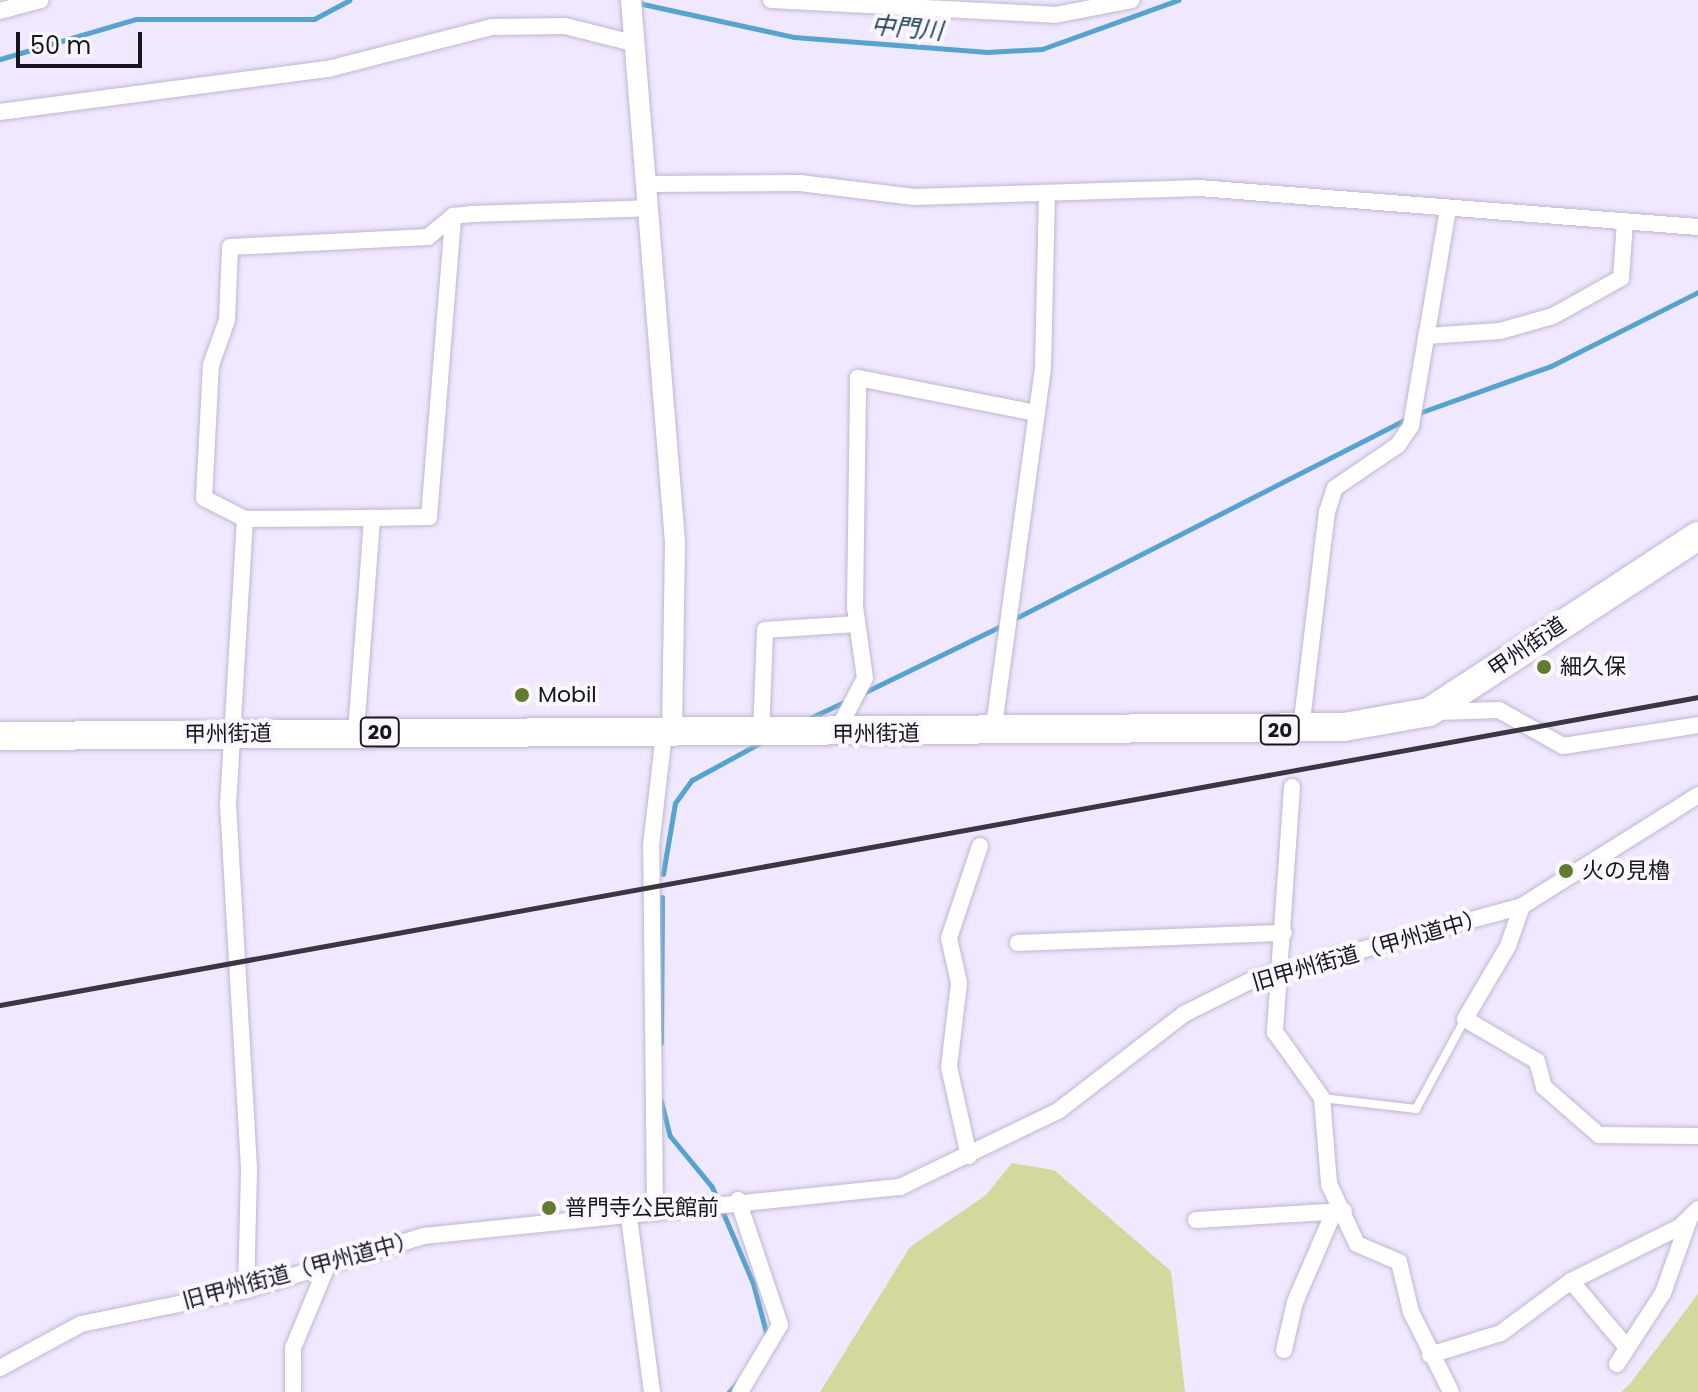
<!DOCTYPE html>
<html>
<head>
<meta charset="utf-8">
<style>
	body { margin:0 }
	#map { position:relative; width:1698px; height:1392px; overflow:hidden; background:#f0e8fe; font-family:Poppins,"Noto Sans JP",sans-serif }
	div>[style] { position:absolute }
	.green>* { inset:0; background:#d4d89d }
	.stream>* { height:5px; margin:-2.5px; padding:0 2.5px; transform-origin:2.5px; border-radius:2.5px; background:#55a3ce }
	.roads { filter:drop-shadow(0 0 2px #c0b6d1) drop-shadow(0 0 2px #c0b6d1) }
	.service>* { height:8px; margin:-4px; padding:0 4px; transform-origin:4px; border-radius:4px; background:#fff }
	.minor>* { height:16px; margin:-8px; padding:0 8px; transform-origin:8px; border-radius:8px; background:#fff }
	.tertiary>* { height:20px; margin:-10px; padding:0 10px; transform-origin:10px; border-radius:10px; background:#fff }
	.trunk>* { height:28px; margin:-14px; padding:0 14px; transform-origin:14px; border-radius:14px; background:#fff }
	.rail>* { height:5px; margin:-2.5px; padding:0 2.5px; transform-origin:2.5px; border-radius:2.5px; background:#3b3642 }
	.dots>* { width:22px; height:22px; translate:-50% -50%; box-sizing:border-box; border:4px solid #faf8fe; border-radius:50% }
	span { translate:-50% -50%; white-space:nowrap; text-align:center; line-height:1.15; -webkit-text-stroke:8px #faf8fe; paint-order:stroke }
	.shield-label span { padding:2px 6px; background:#faf8fe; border:2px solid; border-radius:6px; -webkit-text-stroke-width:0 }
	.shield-label { font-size:20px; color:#19151f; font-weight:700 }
	.street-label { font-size:22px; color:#19151f }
	.poi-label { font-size:22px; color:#19151f }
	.left { translate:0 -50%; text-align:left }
	.water-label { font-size:24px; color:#1d4053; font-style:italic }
	.scale { position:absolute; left:16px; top:32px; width:126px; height:36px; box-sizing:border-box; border:4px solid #19151f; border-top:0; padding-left:10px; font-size:24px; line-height:28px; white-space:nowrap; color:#19151f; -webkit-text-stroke:6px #faf8fe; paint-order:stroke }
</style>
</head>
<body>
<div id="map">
	<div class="green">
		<i style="clip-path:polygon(1012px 1163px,1054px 1170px,1171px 1271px,1185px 1392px,820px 1392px,910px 1247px,986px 1195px)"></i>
		<i style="clip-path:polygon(1698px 1294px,1698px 1392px,1621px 1392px,1629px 1385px)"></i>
	</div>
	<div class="stream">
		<i style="left:638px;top:3px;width:160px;rotate:12.3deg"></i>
		<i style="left:794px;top:37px;width:194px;rotate:4.4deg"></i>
		<i style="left:987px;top:52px;width:55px;rotate:-3.1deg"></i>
		<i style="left:1042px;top:49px;width:145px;rotate:-19.8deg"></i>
		<i style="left:0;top:59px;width:142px;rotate:-16.4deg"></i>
		<i style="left:136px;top:19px;width:178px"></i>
		<i style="left:314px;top:19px;width:40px;rotate:-28deg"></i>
		<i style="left:1416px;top:414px;width:143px;rotate:-19.6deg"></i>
		<i style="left:1551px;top:366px;width:165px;rotate:-26.7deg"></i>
		<i style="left:1014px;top:619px;width:441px;rotate:-27deg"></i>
		<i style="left:863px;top:693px;width:158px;rotate:-25.9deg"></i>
		<i style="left:808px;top:719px;width:42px;rotate:-25.3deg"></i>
		<i style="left:663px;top:874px;width:72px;rotate:-80.4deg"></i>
		<i style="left:675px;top:803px;width:29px;rotate:-54deg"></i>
		<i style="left:692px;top:780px;width:77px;rotate:-28.6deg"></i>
		<i style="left:661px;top:1043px;width:146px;rotate:-89.6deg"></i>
		<i style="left:661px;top:1101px;width:36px;rotate:76deg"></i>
		<i style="left:670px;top:1136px;width:66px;rotate:50.5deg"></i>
		<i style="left:712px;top:1187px;width:104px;rotate:66.9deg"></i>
		<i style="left:753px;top:1283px;width:55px;rotate:75.2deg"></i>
		<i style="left:729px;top:1392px;width:15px;rotate:-48deg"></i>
	</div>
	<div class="roads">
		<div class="service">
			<i style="left:1322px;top:1098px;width:95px;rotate:6.7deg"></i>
			<i style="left:1416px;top:1109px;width:102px;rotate:-61.4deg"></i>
		</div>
		<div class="minor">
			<i style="left:771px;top:0;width:284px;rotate:3deg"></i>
			<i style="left:1055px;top:15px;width:78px;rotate:-11deg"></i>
			<i style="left:0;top:11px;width:42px;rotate:-15deg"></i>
			<i style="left:0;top:112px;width:331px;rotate:-7.5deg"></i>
			<i style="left:328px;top:69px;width:169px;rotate:-14.4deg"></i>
			<i style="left:492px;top:27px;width:73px;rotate:-0.8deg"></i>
			<i style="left:565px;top:26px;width:70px;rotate:14deg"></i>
			<i style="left:646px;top:184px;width:154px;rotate:-0.4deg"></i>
			<i style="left:800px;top:183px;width:115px;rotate:7deg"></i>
			<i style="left:914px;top:197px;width:285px;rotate:-1.8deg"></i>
			<i style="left:1199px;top:188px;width:501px;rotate:4.47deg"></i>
			<i style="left:1426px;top:336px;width:74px;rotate:-3.9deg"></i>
			<i style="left:1500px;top:331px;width:55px;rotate:-15.8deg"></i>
			<i style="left:1553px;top:316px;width:78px;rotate:-29.2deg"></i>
			<i style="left:1621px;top:278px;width:56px;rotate:-85.9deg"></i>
			<i style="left:372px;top:518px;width:127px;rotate:179.5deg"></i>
			<i style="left:245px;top:519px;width:46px;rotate:-152.9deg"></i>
			<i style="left:204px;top:498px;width:133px;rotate:-87deg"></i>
			<i style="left:211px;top:365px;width:48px;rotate:-70.4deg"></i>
			<i style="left:227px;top:320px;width:73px;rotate:-87.6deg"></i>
			<i style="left:230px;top:247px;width:198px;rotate:-2.9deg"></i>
			<i style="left:428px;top:237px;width:33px;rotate:-40deg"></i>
			<i style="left:453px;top:216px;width:18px;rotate:-6deg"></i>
			<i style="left:471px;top:214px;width:177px;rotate:-1.9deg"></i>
			<i style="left:245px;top:519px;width:286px;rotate:93.4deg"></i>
			<i style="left:228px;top:804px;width:368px;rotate:86.7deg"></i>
			<i style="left:249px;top:1171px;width:119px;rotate:91.4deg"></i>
			<i style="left:1436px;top:712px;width:63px;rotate:-1.8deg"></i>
			<i style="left:1499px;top:710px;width:73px;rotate:29.4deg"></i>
			<i style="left:1563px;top:746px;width:137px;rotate:-8.8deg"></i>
			<i style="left:1301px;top:729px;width:219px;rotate:-83.2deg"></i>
			<i style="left:1327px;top:512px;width:25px;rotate:-72deg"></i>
			<i style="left:1335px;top:488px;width:76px;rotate:-34.3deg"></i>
			<i style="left:1398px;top:445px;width:23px;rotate:-56deg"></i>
			<i style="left:1411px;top:426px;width:220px;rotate:-80.3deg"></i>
			<i style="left:356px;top:732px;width:215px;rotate:-85.7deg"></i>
			<i style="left:372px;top:518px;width:57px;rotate:-1deg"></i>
			<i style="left:429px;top:517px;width:302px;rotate:-85.4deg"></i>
			<i style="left:993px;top:733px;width:368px;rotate:-82.2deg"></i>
			<i style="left:1043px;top:368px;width:173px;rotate:-88.7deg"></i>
			<i style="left:761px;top:735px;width:105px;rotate:-87.8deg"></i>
			<i style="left:765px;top:630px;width:92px;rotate:-3.7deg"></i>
			<i style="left:835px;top:735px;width:64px;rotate:-62.2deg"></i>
			<i style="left:865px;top:678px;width:72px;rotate:-98deg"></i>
			<i style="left:855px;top:607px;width:229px;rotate:-89.2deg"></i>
			<i style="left:858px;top:378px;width:182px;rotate:11.1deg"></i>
			<i style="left:1292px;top:787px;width:246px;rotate:94deg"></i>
			<i style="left:1275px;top:1032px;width:81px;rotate:54.5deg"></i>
			<i style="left:1322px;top:1098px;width:86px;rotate:85.3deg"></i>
			<i style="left:1329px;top:1184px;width:66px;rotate:65deg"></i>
			<i style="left:1357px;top:1244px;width:46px;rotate:23.2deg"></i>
			<i style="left:1399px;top:1262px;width:51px;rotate:76.5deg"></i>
			<i style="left:1411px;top:1312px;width:89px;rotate:63.4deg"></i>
			<i style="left:1522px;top:906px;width:42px;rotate:109.3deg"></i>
			<i style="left:1508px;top:946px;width:85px;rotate:120.5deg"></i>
			<i style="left:1465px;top:1019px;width:83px;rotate:30.3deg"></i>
			<i style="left:1537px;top:1061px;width:27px;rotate:75deg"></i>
			<i style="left:1544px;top:1087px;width:73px;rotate:41.1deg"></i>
			<i style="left:1599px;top:1135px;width:99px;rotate:0.6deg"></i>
			<i style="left:1018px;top:943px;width:266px;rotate:-2.2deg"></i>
			<i style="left:969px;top:1156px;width:91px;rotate:-102.7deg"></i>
			<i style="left:949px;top:1067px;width:85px;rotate:-83.2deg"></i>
			<i style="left:959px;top:983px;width:46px;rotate:-102.5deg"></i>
			<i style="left:949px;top:938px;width:97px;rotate:-71.4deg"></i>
			<i style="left:738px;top:1200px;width:132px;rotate:71.4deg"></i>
			<i style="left:780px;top:1325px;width:78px;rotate:120.8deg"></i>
			<i style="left:655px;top:1209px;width:363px;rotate:-90.6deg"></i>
			<i style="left:651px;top:846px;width:114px;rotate:-83.4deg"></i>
			<i style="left:628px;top:1210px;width:184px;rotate:82.5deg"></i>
			<i style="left:1196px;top:1220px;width:148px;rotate:-3.5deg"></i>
			<i style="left:1571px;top:1281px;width:82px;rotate:49.9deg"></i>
			<i style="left:1284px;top:1350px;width:49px;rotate:-77.1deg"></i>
			<i style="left:1295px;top:1302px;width:98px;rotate:-66.6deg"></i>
			<i style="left:1430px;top:1355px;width:74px;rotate:-17.2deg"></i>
			<i style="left:1501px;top:1333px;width:87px;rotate:-36.6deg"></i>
			<i style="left:1571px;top:1281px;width:122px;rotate:-26.4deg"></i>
			<i style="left:1680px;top:1227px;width:25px;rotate:-45deg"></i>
			<i style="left:1617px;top:1364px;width:85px;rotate:-57.1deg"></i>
			<i style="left:1663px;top:1293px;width:77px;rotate:-70.4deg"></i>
			<i style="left:0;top:1368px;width:92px;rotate:-28.5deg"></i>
			<i style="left:81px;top:1324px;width:168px;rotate:-11.6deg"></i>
			<i style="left:246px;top:1290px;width:186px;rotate:-16.9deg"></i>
			<i style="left:424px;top:1236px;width:479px;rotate:-5.9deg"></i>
			<i style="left:900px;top:1187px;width:175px;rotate:-25.7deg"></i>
			<i style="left:1058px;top:1111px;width:159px;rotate:-37.6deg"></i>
			<i style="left:1184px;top:1014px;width:78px;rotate:-26.6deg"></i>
			<i style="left:1254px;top:979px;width:278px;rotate:-15.2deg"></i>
			<i style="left:1522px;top:906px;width:208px;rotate:-32.2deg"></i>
			<i style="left:293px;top:1392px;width:44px;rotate:-90deg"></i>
			<i style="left:293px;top:1348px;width:96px;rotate:-67.4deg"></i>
		</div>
		<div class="tertiary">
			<i style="left:631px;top:0;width:544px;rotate:85.36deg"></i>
			<i style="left:675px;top:542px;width:190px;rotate:90.9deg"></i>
		</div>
		<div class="trunk">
			<i style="left:0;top:736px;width:1344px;rotate:-0.38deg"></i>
			<i style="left:1344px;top:727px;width:86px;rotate:-10deg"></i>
			<i style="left:1429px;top:712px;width:321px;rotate:-33.2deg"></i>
		</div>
	</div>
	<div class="rail">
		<i style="left:0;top:1005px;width:1726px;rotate:-10.28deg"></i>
	</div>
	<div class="dots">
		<i style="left:1544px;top:667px;background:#627c2f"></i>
		<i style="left:522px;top:695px;background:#627c2f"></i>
		<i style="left:1566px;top:871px;background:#627c2f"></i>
		<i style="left:549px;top:1208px;background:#627c2f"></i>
	</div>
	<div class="shield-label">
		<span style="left:1280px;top:730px">20</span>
		<span style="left:380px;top:732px">20</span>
	</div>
	<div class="street-label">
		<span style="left:1527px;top:647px;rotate:-34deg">甲州街道</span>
		<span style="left:228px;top:734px;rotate:-1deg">甲州街道</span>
		<span style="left:876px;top:734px;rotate:-1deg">甲州街道</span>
		<span style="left:1369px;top:950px;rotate:-16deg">旧甲州街道（甲州道中）</span>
		<span style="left:300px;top:1270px;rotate:-15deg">旧甲州街道（甲州道中）</span>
	</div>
	<div class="poi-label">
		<span class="left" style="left:1560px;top:667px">細久保</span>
		<span class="left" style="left:538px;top:695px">Mobil</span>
		<span class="left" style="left:1582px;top:871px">火の見櫓</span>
		<span class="left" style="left:565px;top:1208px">普門寺公民館前</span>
	</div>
	<div class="water-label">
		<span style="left:907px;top:28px;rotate:5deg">中門川</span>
	</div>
	<div class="scale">50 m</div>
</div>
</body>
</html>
